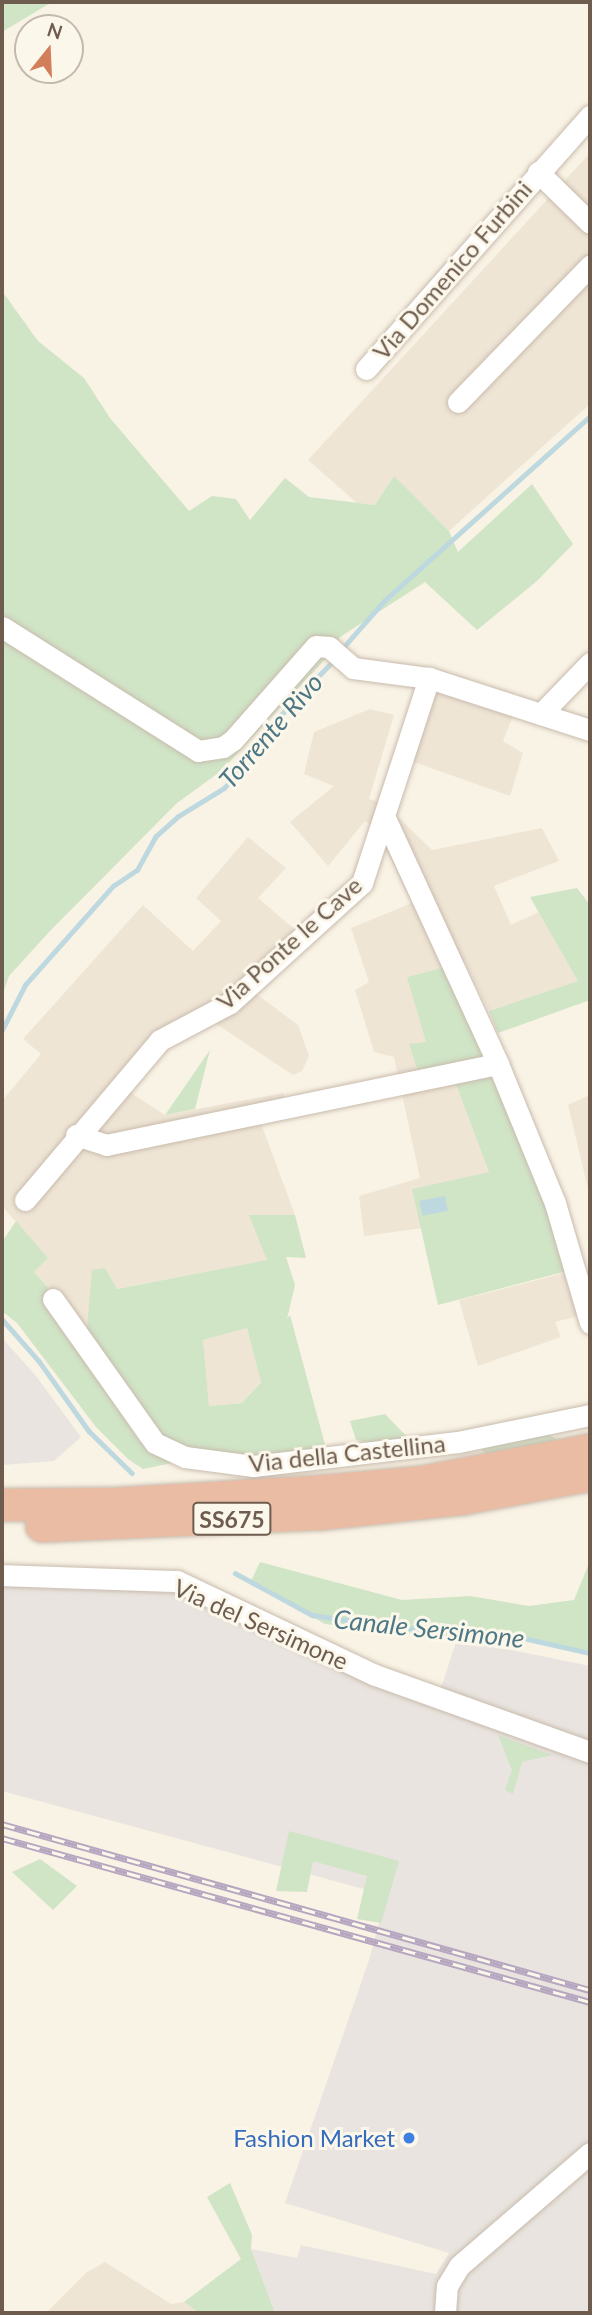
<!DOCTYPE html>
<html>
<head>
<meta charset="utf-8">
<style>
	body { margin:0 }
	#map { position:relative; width:592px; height:2315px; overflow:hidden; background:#f9f3e5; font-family:Lato,sans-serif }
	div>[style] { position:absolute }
	.residential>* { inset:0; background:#efe5d5 }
	.industrial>* { inset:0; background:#e9e4df }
	.green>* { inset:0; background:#d0e4c6 }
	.water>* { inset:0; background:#bdd8df; transform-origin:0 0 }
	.stream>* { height:4.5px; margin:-2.25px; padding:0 2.25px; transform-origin:2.25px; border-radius:2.25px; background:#bdd8df }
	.roads { filter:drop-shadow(0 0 2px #c8bbad) drop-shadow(0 0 2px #c8bbad) }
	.minor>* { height:21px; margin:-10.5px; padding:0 10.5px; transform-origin:10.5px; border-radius:10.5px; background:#fff }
	.highway>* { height:32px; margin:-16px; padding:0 16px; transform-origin:16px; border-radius:16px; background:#ebbca4 }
	.rail>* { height:7px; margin-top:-3.5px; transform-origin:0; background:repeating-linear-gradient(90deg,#fcf7eb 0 13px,#b6a6c0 0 26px); box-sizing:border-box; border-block:2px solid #b6a6c0 }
	.dots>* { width:19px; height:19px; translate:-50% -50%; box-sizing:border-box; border:4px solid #fcf7eb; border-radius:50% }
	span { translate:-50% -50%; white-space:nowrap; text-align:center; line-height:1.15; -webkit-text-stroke:6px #fcf7eb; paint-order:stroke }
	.shield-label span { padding:2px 5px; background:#fcf7eb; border:2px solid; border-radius:5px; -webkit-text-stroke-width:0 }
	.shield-label { font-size:23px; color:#6e5c4e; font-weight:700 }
	.street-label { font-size:24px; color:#6e5c4e }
	.shop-label { font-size:24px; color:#366cbe }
	.right { translate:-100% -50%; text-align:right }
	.water-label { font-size:26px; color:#4e7885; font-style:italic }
	.frame { position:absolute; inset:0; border:4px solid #6e5c4e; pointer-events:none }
	.north { position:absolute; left:14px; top:14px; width:70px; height:70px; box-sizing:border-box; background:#fcf7eb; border:2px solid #c3b9ac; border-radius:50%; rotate:18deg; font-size:19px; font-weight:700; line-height:28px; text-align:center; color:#6e5c4e }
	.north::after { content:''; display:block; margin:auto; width:24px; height:32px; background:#d27e5b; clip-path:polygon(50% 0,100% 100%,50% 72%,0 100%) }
</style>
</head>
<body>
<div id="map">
	<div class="residential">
		<i style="clip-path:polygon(590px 153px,590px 404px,449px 531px,394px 477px,375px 505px,357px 503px,308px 460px)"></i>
		<i style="clip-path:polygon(422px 668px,520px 698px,503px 741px,523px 753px,510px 796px,411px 761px,397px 816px,432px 850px,542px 828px,559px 861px,494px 886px,511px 925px,539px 912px,579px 981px,489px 1011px,465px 962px,407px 977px,455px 1082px,489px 1172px,413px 1189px,423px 1228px,364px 1236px,359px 1196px,420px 1178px,394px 1057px,374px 1052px,355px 990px,369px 982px,351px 928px,412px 903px,384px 845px,370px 881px,354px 871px,373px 826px,365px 821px,328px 866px,290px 822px,334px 786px,304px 774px,314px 732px,370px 709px,394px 715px,369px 799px,379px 802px)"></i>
		<i style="clip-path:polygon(248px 837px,286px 868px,258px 898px,294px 929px,255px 993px,298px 1025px,309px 1056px,302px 1071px,293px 1075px,209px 1019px,153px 1037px,125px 1089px,165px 1115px,283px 1093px,288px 1112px,261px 1123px,295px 1215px,250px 1215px,268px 1260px,116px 1289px,87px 1329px,33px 1272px,48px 1258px,2px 1206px,2px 1101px,41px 1054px,23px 1039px,143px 905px,193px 951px,221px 921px,196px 898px)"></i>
		<i style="clip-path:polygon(590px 1095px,590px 1197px,568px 1105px)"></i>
		<i style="clip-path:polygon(564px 1273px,578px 1316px,555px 1322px,561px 1337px,478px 1366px,459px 1300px)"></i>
		<i style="clip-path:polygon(247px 1328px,261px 1381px,242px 1403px,209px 1406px,203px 1340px)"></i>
		<i style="clip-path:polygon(105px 2262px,171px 2304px,184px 2302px,199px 2313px,46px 2313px,87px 2272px)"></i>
	</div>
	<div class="industrial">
		<i style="clip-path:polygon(2px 1338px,36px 1376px,81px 1437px,54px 1461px,2px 1465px)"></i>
		<i style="clip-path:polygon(2px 1573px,180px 1594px,440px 1691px,457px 1639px,590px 1666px,590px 2313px,275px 2313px,251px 2249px,297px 2258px,301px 2245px,436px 2274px,449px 2253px,285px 2203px,370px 1957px,386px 1895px,2px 1791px)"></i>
	</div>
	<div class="green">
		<i style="clip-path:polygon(2px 2px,52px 2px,2px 32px)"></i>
		<i style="clip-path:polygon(2px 291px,38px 341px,84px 378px,110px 418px,189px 511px,212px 496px,236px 499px,250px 520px,285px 478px,309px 497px,375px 505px,394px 476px,449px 531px,458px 552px,532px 484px,573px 544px,537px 581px,477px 630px,425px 582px,340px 637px,329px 655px,221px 771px,177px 803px,50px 931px,9px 976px,2px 996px)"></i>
		<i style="clip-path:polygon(577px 888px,590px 905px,590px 1000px,498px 1033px,489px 1011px,578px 981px,530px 897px)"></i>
		<i style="clip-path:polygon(449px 966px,486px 1057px,418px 1071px,409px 1044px,426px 1042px,407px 977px)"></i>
		<i style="clip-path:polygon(210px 1050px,195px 1109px,165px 1115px)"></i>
		<i style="clip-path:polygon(497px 1070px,571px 1270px,438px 1305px,412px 1189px,489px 1172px,455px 1082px)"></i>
		<i style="clip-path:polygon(evenodd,249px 1215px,295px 1215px,306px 1258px,286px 1257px,295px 1285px,287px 1319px,290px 1315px,327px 1452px,243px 1457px,186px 1451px,163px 1437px,87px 1329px,92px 1270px,105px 1268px,117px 1289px,267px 1260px,249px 1215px,247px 1328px,261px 1382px,242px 1403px,209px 1406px,203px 1340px,247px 1328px)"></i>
		<i style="clip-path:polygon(16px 1221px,48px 1258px,34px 1272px,49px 1289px,46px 1301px,140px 1442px,177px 1462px,143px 1469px,128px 1459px,96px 1427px,17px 1323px,2px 1311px,2px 1242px)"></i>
		<i style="clip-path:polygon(385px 1414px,411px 1441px,396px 1447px,356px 1440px,350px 1421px)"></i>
		<i style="clip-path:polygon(540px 1429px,558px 1440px,590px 1433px,590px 1440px,490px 1460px,476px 1442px)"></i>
		<i style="clip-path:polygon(590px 1561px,590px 1656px,529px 1639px,414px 1635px,325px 1624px,251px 1581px,260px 1562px,402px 1600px,470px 1596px,529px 1606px,574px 1600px)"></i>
		<i style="clip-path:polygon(498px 1735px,552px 1755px,522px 1762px,513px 1794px,505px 1790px,512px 1770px)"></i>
		<i style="clip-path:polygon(289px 1831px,399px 1861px,381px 1923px,357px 1919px,367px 1876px,313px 1861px,307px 1892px,276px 1891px)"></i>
		<i style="clip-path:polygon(40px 1859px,77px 1886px,53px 1910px,12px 1872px)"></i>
		<i style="clip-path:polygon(230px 2183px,252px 2235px,251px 2249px,275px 2313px,199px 2313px,184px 2302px,241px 2259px,207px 2197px)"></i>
	</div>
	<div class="water">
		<i style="left:445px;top:1196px;width:15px;height:26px;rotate:79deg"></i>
	</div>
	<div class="stream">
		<i style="left:341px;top:650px;width:65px;rotate:-48.7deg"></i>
		<i style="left:384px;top:601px;width:277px;rotate:-41.9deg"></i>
		<i style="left:2px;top:1030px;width:51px;rotate:-62.9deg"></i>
		<i style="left:25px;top:985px;width:132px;rotate:-48.4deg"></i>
		<i style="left:113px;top:886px;width:29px;rotate:-34deg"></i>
		<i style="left:137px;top:870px;width:38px;rotate:-61deg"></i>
		<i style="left:155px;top:837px;width:30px;rotate:-42deg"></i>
		<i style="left:177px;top:817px;width:55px;rotate:-31.7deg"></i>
		<i style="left:224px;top:788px;width:46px;rotate:-47.6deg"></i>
		<i style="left:255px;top:754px;width:37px;rotate:-59deg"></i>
		<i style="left:274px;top:722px;width:86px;rotate:-45.9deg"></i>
		<i style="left:2px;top:1319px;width:56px;rotate:48.6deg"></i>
		<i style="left:39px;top:1361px;width:86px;rotate:54.5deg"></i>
		<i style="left:89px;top:1431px;width:60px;rotate:44.3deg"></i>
		<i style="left:235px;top:1573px;width:88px;rotate:28.6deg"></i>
		<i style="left:312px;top:1615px;width:81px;rotate:8.5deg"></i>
		<i style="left:392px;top:1627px;width:118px;rotate:3.9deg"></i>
		<i style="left:510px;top:1635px;width:82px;rotate:12.7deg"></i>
	</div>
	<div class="roads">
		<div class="minor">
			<i style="left:538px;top:172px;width:73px;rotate:44.4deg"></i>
			<i style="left:366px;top:369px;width:338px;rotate:-48.5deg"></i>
			<i style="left:458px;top:402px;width:190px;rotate:-45.9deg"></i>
			<i style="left:2px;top:627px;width:232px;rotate:32.3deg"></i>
			<i style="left:198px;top:751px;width:25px;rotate:-9deg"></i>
			<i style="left:223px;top:747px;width:12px;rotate:-35deg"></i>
			<i style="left:233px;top:740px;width:125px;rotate:-48.6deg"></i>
			<i style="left:316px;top:646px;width:13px;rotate:4deg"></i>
			<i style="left:329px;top:647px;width:32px;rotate:41deg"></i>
			<i style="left:353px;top:668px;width:77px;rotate:7.5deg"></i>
			<i style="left:541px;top:714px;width:71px;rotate:-46.1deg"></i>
			<i style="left:385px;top:818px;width:271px;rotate:65.3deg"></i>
			<i style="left:498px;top:1064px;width:150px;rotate:67.7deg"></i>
			<i style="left:555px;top:1203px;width:125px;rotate:73.7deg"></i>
			<i style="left:76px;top:1135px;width:32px;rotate:18deg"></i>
			<i style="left:106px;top:1145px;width:400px;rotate:-11.7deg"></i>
			<i style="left:25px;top:1200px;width:209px;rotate:-49.8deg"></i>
			<i style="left:160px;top:1040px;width:79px;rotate:-27.9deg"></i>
			<i style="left:230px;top:1003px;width:178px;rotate:-42.3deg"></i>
			<i style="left:362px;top:883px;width:216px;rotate:-71.9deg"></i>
			<i style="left:429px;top:678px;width:169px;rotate:17.9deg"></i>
			<i style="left:53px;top:1299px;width:176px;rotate:54.7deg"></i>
			<i style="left:155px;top:1443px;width:33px;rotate:25deg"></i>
			<i style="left:185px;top:1457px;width:69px;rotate:7.5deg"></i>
			<i style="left:253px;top:1466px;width:206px;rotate:-6.7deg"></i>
			<i style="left:458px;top:1442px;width:135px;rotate:-11.6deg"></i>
			<i style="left:2px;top:1575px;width:175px;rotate:2deg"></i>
			<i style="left:177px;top:1581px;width:219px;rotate:25.4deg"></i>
			<i style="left:375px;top:1675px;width:228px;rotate:19.7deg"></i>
			<i style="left:445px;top:2313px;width:27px;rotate:-86deg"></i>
			<i style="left:447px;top:2286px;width:23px;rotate:-59deg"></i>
			<i style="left:459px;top:2266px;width:173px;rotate:-40.8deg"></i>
		</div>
		<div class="highway">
			<i style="left:2px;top:1505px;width:112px;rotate:-0.5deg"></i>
			<i style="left:114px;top:1504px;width:202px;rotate:-3.4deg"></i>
			<i style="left:316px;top:1492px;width:107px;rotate:-5.3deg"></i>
			<i style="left:423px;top:1482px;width:170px;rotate:-10.8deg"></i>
			<i style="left:42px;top:1526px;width:278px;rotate:-2.5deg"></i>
			<i style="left:320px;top:1514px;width:142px;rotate:-6.1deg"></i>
			<i style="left:461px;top:1499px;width:131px;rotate:-10.5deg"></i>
		</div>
	</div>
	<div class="rail">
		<i style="left:2px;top:1824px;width:611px;rotate:15.77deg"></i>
		<i style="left:2px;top:1838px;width:610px;rotate:15.58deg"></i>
	</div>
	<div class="dots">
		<i style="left:409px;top:2138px;background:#3f7fe0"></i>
	</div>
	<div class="shield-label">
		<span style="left:232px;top:1519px">SS675</span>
	</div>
	<div class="street-label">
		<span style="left:452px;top:270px;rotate:-49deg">Via Domenico Furbini</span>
		<span style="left:289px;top:943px;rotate:-42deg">Via Ponte le Cave</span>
		<span style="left:347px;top:1453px;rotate:-6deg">Via della Castellina</span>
		<span style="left:261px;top:1624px;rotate:24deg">Via del Sersimone</span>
	</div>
	<div class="shop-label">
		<span class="right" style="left:395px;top:2138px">Fashion Market</span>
	</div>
	<div class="water-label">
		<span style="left:271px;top:731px;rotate:-49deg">Torrente Rivo</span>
		<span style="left:429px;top:1629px;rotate:6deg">Canale Sersimone</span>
	</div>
	<div class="frame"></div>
	<div class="north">N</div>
</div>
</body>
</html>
